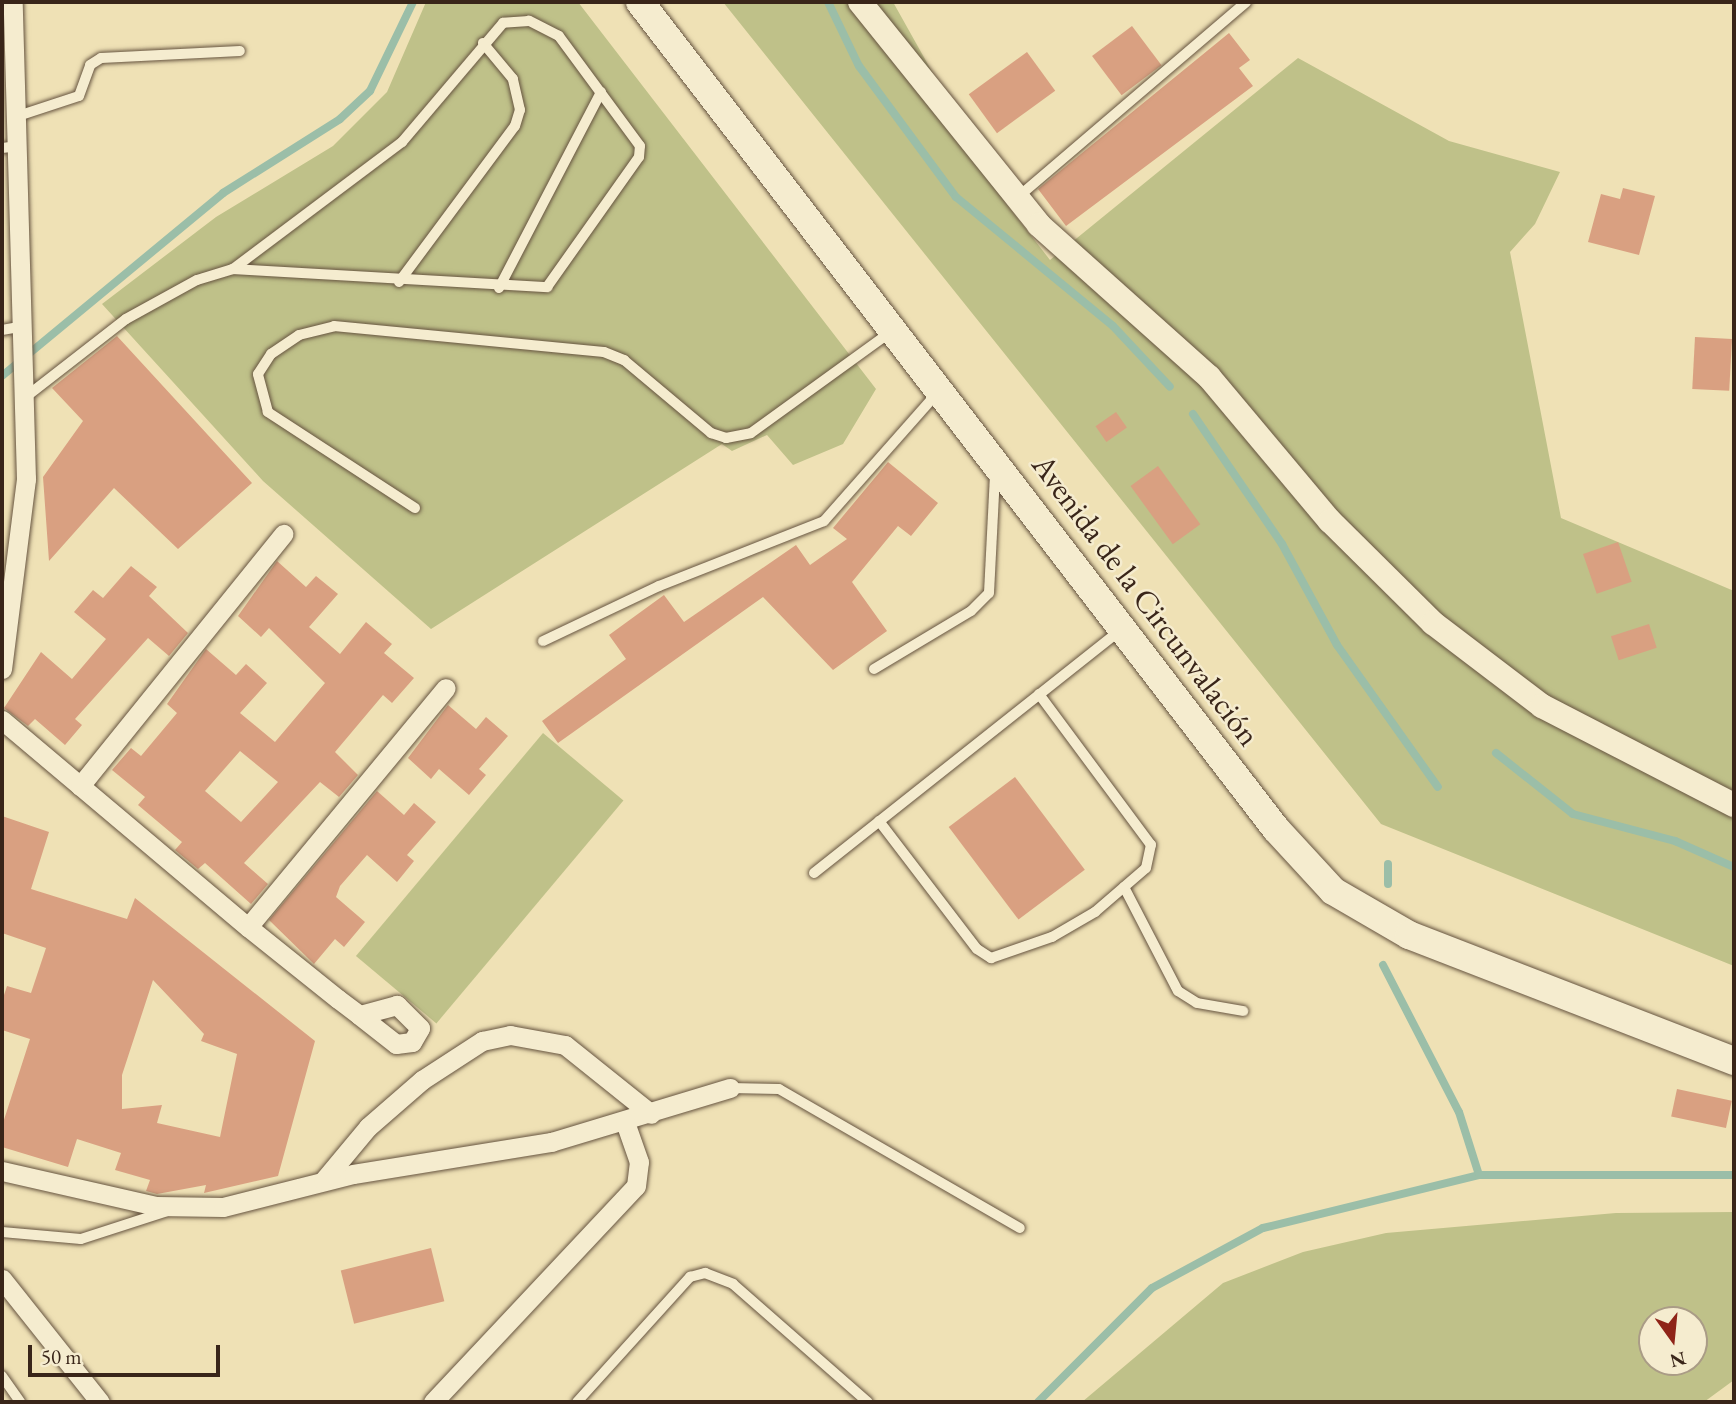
<!DOCTYPE html>
<html>
<head>
<meta charset="utf-8">
<style>
	body { margin:0 }
	#map { position:relative; width:1736px; height:1404px; overflow:hidden; background:#efe1b5; font-family:"EB Garamond",serif }
	div>[style] { position:absolute }
	.green>* { inset:0; background:#bfc189; transform-origin:0 0 }
	.stream>* { height:8px; margin:-4px; padding:0 4px; transform-origin:4px; border-radius:4px; background:#9bbea8 }
	.building>* { inset:0; background:#d9a081; transform-origin:0 0 }
	.roads { filter:drop-shadow(0 0 2px #665440) drop-shadow(0 0 2px #665440) }
	.service>* { height:10px; margin:-5px; padding:0 5px; transform-origin:5px; border-radius:5px; background:#f5eccf }
	.minor>* { height:19px; margin:-9.5px; padding:0 9.5px; transform-origin:9.5px; border-radius:9.5px; background:#f5eccf }
	.tertiary>* { height:24px; margin:-12px; padding:0 12px; transform-origin:12px; border-radius:12px; background:#f5eccf }
	.secondary>* { height:28px; margin:-14px; padding:0 14px; transform-origin:14px; border-radius:14px; background:#f5eccf }
	span { translate:-50% -50%; white-space:nowrap; text-align:center; line-height:1.15; -webkit-text-stroke:5px #f5eccf; paint-order:stroke }
	.street-label { font-size:32px; color:#392519 }
	.frame { position:absolute; inset:0; border:4px solid #392519; pointer-events:none }
	.north { position:absolute; left:1638px; top:1306px; width:70px; height:70px; box-sizing:border-box; background:#f5eccf; border:2px solid #aa9c86; border-radius:50%; rotate:165deg; font-size:19px; font-weight:700; line-height:28px; text-align:center; color:#392519 }
	.north::after { content:''; display:block; margin:auto; width:24px; height:32px; background:#8f2418; clip-path:polygon(50% 0,100% 100%,50% 72%,0 100%) }
	.scale { position:absolute; left:28px; top:1345px; width:192px; height:32px; box-sizing:border-box; border:4px solid #392519; border-top:0; padding-left:9px; font-size:21px; line-height:24px; white-space:nowrap; color:#392519; -webkit-text-stroke:5px #f5eccf; paint-order:stroke }
</style>
</head>
<body>
<div id="map">
	<div class="green">
		<i style="clip-path:polygon(426px 2px,578px 2px,876px 389px,843px 444px,793px 465px,767px 435px,732px 451px,722px 444px,431px 629px,263px 481px,102px 304px,216px 217px,333px 146px,387px 92px)"></i>
		<i style="clip-path:polygon(723px 2px,893px 2px,1005px 202px,1050px 260px,1298px 58px,1449px 141px,1560px 172px,1535px 224px,1510px 252px,1561px 518px,1734px 591px,1734px 966px,1381px 824px)"></i>
		<i style="left:543px;top:733px;width:105px;height:291px;rotate:40deg"></i>
		<i style="clip-path:polygon(evenodd,1734px 1212px,1734px 1380px,1704px 1402px,1082px 1402px,1223px 1283px,1303px 1252px,1386px 1233px,1616px 1213px,1734px 1212px,1652px 1320px,1694px 1320px,1694px 1362px,1652px 1362px,1652px 1320px)"></i>
	</div>
	<div class="stream">
		<i style="left:828px;top:2px;width:71px;rotate:64.2deg"></i>
		<i style="left:859px;top:66px;width:163px;rotate:53.5deg"></i>
		<i style="left:956px;top:197px;width:203px;rotate:39.4deg"></i>
		<i style="left:1113px;top:326px;width:83px;rotate:46.9deg"></i>
		<i style="left:2px;top:376px;width:287px;rotate:-39.6deg"></i>
		<i style="left:223px;top:193px;width:138px;rotate:-32.3deg"></i>
		<i style="left:340px;top:119px;width:41px;rotate:-43deg"></i>
		<i style="left:370px;top:91px;width:99px;rotate:-64.2deg"></i>
		<i style="left:1193px;top:414px;width:158px;rotate:55.6deg"></i>
		<i style="left:1282px;top:544px;width:115px;rotate:61.4deg"></i>
		<i style="left:1337px;top:645px;width:174px;rotate:54.6deg"></i>
		<i style="left:1496px;top:753px;width:98px;rotate:38.4deg"></i>
		<i style="left:1573px;top:814px;width:106px;rotate:14.8deg"></i>
		<i style="left:1675px;top:841px;width:64px;rotate:23.8deg"></i>
		<i style="left:1388px;top:884px;width:20px;rotate:-90deg"></i>
		<i style="left:1383px;top:965px;width:165px;rotate:62.7deg"></i>
		<i style="left:1459px;top:1112px;width:66px;rotate:72.4deg"></i>
		<i style="left:1038px;top:1402px;width:161px;rotate:-45deg"></i>
		<i style="left:1152px;top:1288px;width:126px;rotate:-28.4deg"></i>
		<i style="left:1263px;top:1228px;width:222px;rotate:-13.8deg"></i>
		<i style="left:1479px;top:1175px;width:255px"></i>
	</div>
	<div class="building">
		<i style="left:1132px;top:26px;width:49px;height:50px;rotate:53deg"></i>
		<i style="clip-path:polygon(1229px 33px,1250px 60px,1239px 68px,1253px 86px,1066px 226px,1038px 189px)"></i>
		<i style="left:1027px;top:52px;width:48px;height:72px;rotate:54deg"></i>
		<i style="clip-path:polygon(1623px 188px,1655px 196px,1639px 255px,1588px 242px,1601px 194px,1620px 199px)"></i>
		<i style="clip-path:polygon(117px 336px,252px 483px,178px 549px,114px 488px,49px 561px,43px 477px,83px 421px,52px 388px)"></i>
		<i style="left:1695px;top:337px;width:37px;height:52px;rotate:3deg"></i>
		<i style="left:1116px;top:412px;width:19px;height:25px;rotate:55deg"></i>
		<i style="clip-path:polygon(888px 462px,938px 503px,911px 536px,898px 526px,852px 582px,887px 631px,833px 670px,763px 597px,558px 743px,542px 721px,626px 659px,609px 635px,664px 595px,684px 622px,796px 545px,810px 565px,847px 539px,833px 528px)"></i>
		<i style="left:1158px;top:466px;width:72px;height:34px;rotate:54deg"></i>
		<i style="left:1618px;top:542px;width:42px;height:37px;rotate:71deg"></i>
		<i style="clip-path:polygon(evenodd,277px 561px,306px 587px,316px 576px,338px 594px,309px 627px,340px 654px,366px 622px,392px 644px,384px 653px,414px 678px,392px 703px,383px 695px,335px 752px,358px 775px,339px 797px,320px 782px,244px 863px,268px 884px,251px 904px,205px 863px,198px 869px,175px 850px,182px 842px,138px 805px,145px 797px,112px 770px,131px 748px,141px 756px,177px 713px,167px 704px,206px 649px,236px 675px,246px 664px,267px 683px,240px 713px,275px 742px,325px 683px,269px 628px,261px 637px,238px 616px,277px 561px,240px 751px,278px 782px,241px 822px,205px 791px,240px 751px)"></i>
		<i style="clip-path:polygon(131px 566px,157px 587px,149px 596px,188px 633px,169px 656px,148px 638px,75px 719px,82px 725px,65px 745px,35px 719px,28px 726px,4px 708px,41px 652px,72px 679px,106px 639px,74px 612px,93px 590px,103px 598px)"></i>
		<i style="left:1649px;top:624px;width:25px;height:40px;rotate:72deg"></i>
		<i style="clip-path:polygon(448px 705px,476px 729px,486px 717px,508px 736px,479px 769px,486px 775px,469px 795px,439px 769px,431px 779px,408px 758px)"></i>
		<i style="left:1015px;top:777px;width:116px;height:83px;rotate:53deg"></i>
		<i style="clip-path:polygon(377px 791px,404px 815px,414px 803px,436px 822px,407px 855px,414px 861px,397px 882px,367px 855px,340px 886px,336px 897px,365px 922px,344px 947px,335px 939px,314px 964px,269px 920px)"></i>
		<i style="clip-path:polygon(evenodd,2px 816px,49px 832px,31px 889px,127px 919px,135px 898px,315px 1041px,278px 1176px,204px 1193px,206px 1185px,157px 1194px,146px 1191px,150px 1180px,115px 1170px,121px 1153px,77px 1139px,68px 1167px,2px 1147px,2px 1126px,30px 1039px,2px 1030px,2px 1001px,7px 986px,31px 993px,46px 948px,2px 933px,2px 816px,153px 980px,204px 1034px,201px 1041px,237px 1054px,220px 1137px,157px 1123px,162px 1105px,122px 1109px,122px 1075px,153px 980px)"></i>
		<i style="left:1677px;top:1089px;width:56px;height:28px;rotate:12deg"></i>
		<i style="left:431px;top:1248px;width:55px;height:93px;rotate:76deg"></i>
	</div>
	<div class="roads">
		<div class="service">
			<i style="left:18px;top:116px;width:64px;rotate:-18.2deg"></i>
			<i style="left:79px;top:96px;width:33px;rotate:-70deg"></i>
			<i style="left:90px;top:65px;width:13px;rotate:-32deg"></i>
			<i style="left:101px;top:58px;width:139px;rotate:-2.9deg"></i>
			<i style="left:2px;top:148px;width:17px;rotate:-7deg"></i>
			<i style="left:1018px;top:197px;width:300px;rotate:-40.5deg"></i>
			<i style="left:399px;top:282px;width:194px;rotate:-53.4deg"></i>
			<i style="left:515px;top:126px;width:17px;rotate:-73deg"></i>
			<i style="left:520px;top:110px;width:32px;rotate:-103deg"></i>
			<i style="left:513px;top:79px;width:47px;rotate:-129.8deg"></i>
			<i style="left:499px;top:288px;width:221px;rotate:-62.5deg"></i>
			<i style="left:2px;top:330px;width:23px;rotate:-10deg"></i>
			<i style="left:27px;top:396px;width:125px;rotate:-37.9deg"></i>
			<i style="left:126px;top:319px;width:81px;rotate:-28.8deg"></i>
			<i style="left:197px;top:280px;width:38px;rotate:-17deg"></i>
			<i style="left:233px;top:269px;width:315px;rotate:3.3deg"></i>
			<i style="left:547px;top:287px;width:159px;rotate:-54.7deg"></i>
			<i style="left:639px;top:157px;width:11px;rotate:-85deg"></i>
			<i style="left:640px;top:146px;width:137px;rotate:-126.4deg"></i>
			<i style="left:559px;top:36px;width:34px;rotate:-153deg"></i>
			<i style="left:529px;top:21px;width:26px;rotate:176deg"></i>
			<i style="left:503px;top:23px;width:156px;rotate:130.3deg"></i>
			<i style="left:402px;top:142px;width:211px;rotate:143.1deg"></i>
			<i style="left:415px;top:508px;width:176px;rotate:-146.9deg"></i>
			<i style="left:268px;top:412px;width:39px;rotate:-105deg"></i>
			<i style="left:258px;top:374px;width:24px;rotate:-57deg"></i>
			<i style="left:271px;top:354px;width:34px;rotate:-34deg"></i>
			<i style="left:299px;top:335px;width:36px;rotate:-14deg"></i>
			<i style="left:334px;top:326px;width:271px;rotate:5.5deg"></i>
			<i style="left:604px;top:352px;width:22px;rotate:22deg"></i>
			<i style="left:624px;top:360px;width:114px;rotate:40deg"></i>
			<i style="left:711px;top:433px;width:16px;rotate:18deg"></i>
			<i style="left:726px;top:438px;width:25px;rotate:-11deg"></i>
			<i style="left:751px;top:433px;width:174px;rotate:-35.9deg"></i>
			<i style="left:543px;top:641px;width:128px;rotate:-25.4deg"></i>
			<i style="left:659px;top:586px;width:177px;rotate:-21.5deg"></i>
			<i style="left:824px;top:521px;width:172px;rotate:-48.5deg"></i>
			<i style="left:874px;top:669px;width:113px;rotate:-30.9deg"></i>
			<i style="left:971px;top:611px;width:25px;rotate:-45deg"></i>
			<i style="left:989px;top:593px;width:119px;rotate:-87.1deg"></i>
			<i style="left:879px;top:821px;width:161px;rotate:52.6deg"></i>
			<i style="left:977px;top:949px;width:17px;rotate:33deg"></i>
			<i style="left:991px;top:958px;width:65px;rotate:-19deg"></i>
			<i style="left:1052px;top:937px;width:50px;rotate:-30.2deg"></i>
			<i style="left:1095px;top:912px;width:67px;rotate:-40.8deg"></i>
			<i style="left:1146px;top:868px;width:24px;rotate:-78deg"></i>
			<i style="left:1151px;top:845px;width:188px;rotate:-126.6deg"></i>
			<i style="left:814px;top:873px;width:392px;rotate:-38.4deg"></i>
			<i style="left:1124px;top:887px;width:117px;rotate:62.6deg"></i>
			<i style="left:1178px;top:991px;width:22px;rotate:32deg"></i>
			<i style="left:1197px;top:1003px;width:47px;rotate:9.9deg"></i>
			<i style="left:730px;top:1088px;width:49px;rotate:1.2deg"></i>
			<i style="left:779px;top:1089px;width:278px;rotate:30deg"></i>
			<i style="left:2px;top:1232px;width:79px;rotate:5.1deg"></i>
			<i style="left:81px;top:1239px;width:95px;rotate:-17.9deg"></i>
			<i style="left:2px;top:1376px;width:32px;rotate:55deg"></i>
			<i style="left:577px;top:1402px;width:169px;rotate:-47.9deg"></i>
			<i style="left:690px;top:1277px;width:16px;rotate:-15deg"></i>
			<i style="left:705px;top:1273px;width:30px;rotate:21deg"></i>
			<i style="left:733px;top:1284px;width:179px;rotate:41.2deg"></i>
		</div>
		<div class="minor">
			<i style="left:2px;top:669px;width:192px;rotate:-82.8deg"></i>
			<i style="left:26px;top:479px;width:477px;rotate:-91.6deg"></i>
			<i style="left:2px;top:720px;width:322px;rotate:40.1deg"></i>
			<i style="left:248px;top:927px;width:115px;rotate:38.7deg"></i>
			<i style="left:338px;top:999px;width:26px;rotate:37deg"></i>
			<i style="left:359px;top:1015px;width:47px;rotate:38.1deg"></i>
			<i style="left:396px;top:1044px;width:16px;rotate:-7deg"></i>
			<i style="left:412px;top:1042px;width:16px;rotate:-60deg"></i>
			<i style="left:420px;top:1028px;width:33px;rotate:-135deg"></i>
			<i style="left:397px;top:1005px;width:39px;rotate:165deg"></i>
			<i style="left:80px;top:786px;width:324px;rotate:-51.1deg"></i>
			<i style="left:248px;top:927px;width:310px;rotate:-50.4deg"></i>
			<i style="left:2px;top:1171px;width:158px;rotate:12.8deg"></i>
			<i style="left:156px;top:1206px;width:67px;rotate:0.9deg"></i>
			<i style="left:223px;top:1207px;width:134px;rotate:-14.2deg"></i>
			<i style="left:353px;top:1174px;width:201px;rotate:-9.2deg"></i>
			<i style="left:551px;top:1142px;width:187px;rotate:-16.8deg"></i>
			<i style="left:323px;top:1181px;width:70px;rotate:-50.2deg"></i>
			<i style="left:368px;top:1127px;width:72px;rotate:-41deg"></i>
			<i style="left:422px;top:1080px;width:72px;rotate:-33deg"></i>
			<i style="left:482px;top:1041px;width:29px;rotate:-12deg"></i>
			<i style="left:510px;top:1035px;width:56px;rotate:10.3deg"></i>
			<i style="left:565px;top:1045px;width:110px;rotate:38.7deg"></i>
			<i style="left:2px;top:1279px;width:157px;rotate:51.5deg"></i>
			<i style="left:433px;top:1402px;width:296px;rotate:-46.8deg"></i>
			<i style="left:636px;top:1186px;width:24px;rotate:-83deg"></i>
			<i style="left:639px;top:1162px;width:42px;rotate:-109.3deg"></i>
		</div>
		<div class="tertiary">
			<i style="left:860px;top:2px;width:286px;rotate:51.2deg"></i>
			<i style="left:1039px;top:225px;width:228px;rotate:41.8deg"></i>
			<i style="left:1209px;top:377px;width:188px;rotate:50deg"></i>
			<i style="left:1330px;top:521px;width:145px;rotate:44.7deg"></i>
			<i style="left:1433px;top:623px;width:137px;rotate:37.3deg"></i>
			<i style="left:1542px;top:706px;width:216px;rotate:27.3deg"></i>
		</div>
		<div class="secondary">
			<i style="left:640px;top:2px;width:1043px;rotate:52.44deg"></i>
			<i style="left:1276px;top:829px;width:84px;rotate:47.4deg"></i>
			<i style="left:1333px;top:891px;width:88px;rotate:30.1deg"></i>
			<i style="left:1409px;top:935px;width:349px;rotate:21.2deg"></i>
		</div>
	</div>
	<div class="street-label">
		<span style="left:1146px;top:600px;rotate:53deg">Avenida de la Circunvalación</span>
	</div>
	<div class="frame"></div>
	<div class="north">N</div>
	<div class="scale">50 m</div>
</div>
</body>
</html>
